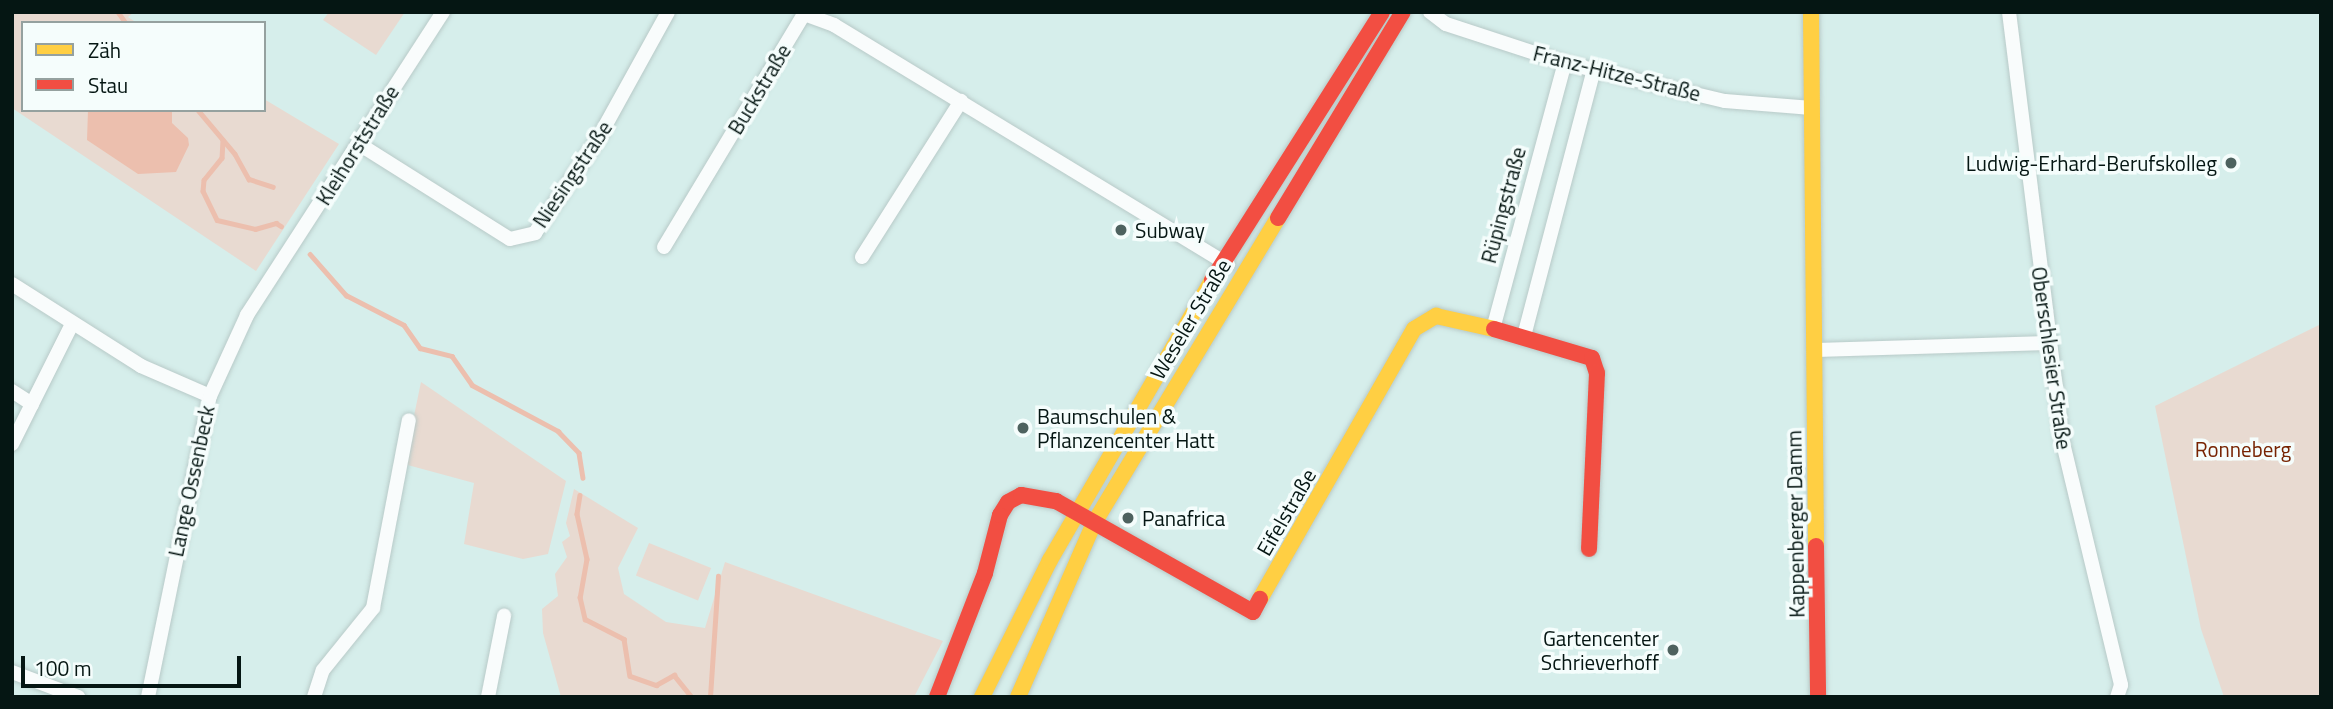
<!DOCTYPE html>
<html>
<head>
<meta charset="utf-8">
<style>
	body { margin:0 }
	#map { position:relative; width:2333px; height:709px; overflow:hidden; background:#d6eeeb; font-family:"Titillium Web",sans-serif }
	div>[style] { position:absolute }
	.green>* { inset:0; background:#e8dad1; transform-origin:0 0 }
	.water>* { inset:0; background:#ecbfae }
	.stream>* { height:4.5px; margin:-2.25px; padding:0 2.25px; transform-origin:2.25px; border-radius:2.25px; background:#ecbfae }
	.roads { filter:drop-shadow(0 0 2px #b8cac8) drop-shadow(0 0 2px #b8cac8) }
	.street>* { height:14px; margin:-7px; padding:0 7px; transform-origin:7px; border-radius:7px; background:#f9fcfc }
	.slow>* { height:16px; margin:-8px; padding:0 8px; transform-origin:8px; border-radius:8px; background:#ffcf43 }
	.jam>* { height:16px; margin:-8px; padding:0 8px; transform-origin:8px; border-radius:8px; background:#f24e42 }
	.dots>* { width:19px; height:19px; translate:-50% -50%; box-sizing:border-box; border:4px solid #f5fdfc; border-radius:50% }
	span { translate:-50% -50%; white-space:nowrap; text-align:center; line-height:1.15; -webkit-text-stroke:7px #f5fdfc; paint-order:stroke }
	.street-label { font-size:21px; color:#051613 }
	.poi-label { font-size:21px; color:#051613 }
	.right { translate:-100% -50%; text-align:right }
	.left { translate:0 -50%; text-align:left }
	.park-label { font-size:21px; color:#772302 }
	.frame { position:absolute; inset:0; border:14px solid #051613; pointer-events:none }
	.legend { position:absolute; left:21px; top:21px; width:245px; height:91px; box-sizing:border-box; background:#f5fdfc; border:2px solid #95a19f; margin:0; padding:9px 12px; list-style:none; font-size:21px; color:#051613 }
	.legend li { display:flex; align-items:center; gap:14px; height:35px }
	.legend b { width:35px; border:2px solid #95a19f }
	.scale { position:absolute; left:21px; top:656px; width:220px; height:32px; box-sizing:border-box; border:4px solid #051613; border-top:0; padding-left:9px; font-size:21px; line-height:24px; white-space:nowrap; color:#051613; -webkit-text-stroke:5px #f5fdfc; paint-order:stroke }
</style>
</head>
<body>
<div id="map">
	<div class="green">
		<i style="clip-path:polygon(12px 12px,134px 12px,128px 17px,137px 23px,23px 23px,23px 110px,264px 110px,264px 99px,339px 144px,256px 271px,12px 108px)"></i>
		<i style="clip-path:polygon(329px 12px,405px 12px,376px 55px,323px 20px)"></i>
		<i style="clip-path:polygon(2321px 324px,2321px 695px,2224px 697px,2201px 629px,2155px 406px)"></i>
		<i style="clip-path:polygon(421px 382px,566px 481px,548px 554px,523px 559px,464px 544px,474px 483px,404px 464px)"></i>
		<i style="clip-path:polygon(574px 489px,638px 528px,618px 568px,624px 594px,666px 622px,705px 628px,725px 562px,943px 641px,914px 697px,561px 697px,543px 633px,542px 609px,558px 596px,555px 574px,567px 557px,562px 542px,570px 536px,566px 523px)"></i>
		<i style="left:649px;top:543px;width:67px;height:35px;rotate:22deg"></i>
	</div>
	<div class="water">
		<i style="clip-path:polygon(88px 110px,172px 110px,172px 123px,188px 138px,189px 145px,176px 172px,138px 174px,87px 140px)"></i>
	</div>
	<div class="stream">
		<i style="left:118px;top:12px;width:14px;rotate:54deg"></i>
		<i style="left:198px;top:110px;width:57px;rotate:49.9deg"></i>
		<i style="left:235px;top:154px;width:29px;rotate:61deg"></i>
		<i style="left:249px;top:179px;width:25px;rotate:18deg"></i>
		<i style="left:223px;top:140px;width:18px;rotate:93deg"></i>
		<i style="left:222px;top:158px;width:28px;rotate:129deg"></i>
		<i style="left:204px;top:180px;width:11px;rotate:95deg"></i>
		<i style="left:203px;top:191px;width:32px;rotate:64deg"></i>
		<i style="left:217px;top:220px;width:39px;rotate:13deg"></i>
		<i style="left:255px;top:229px;width:22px;rotate:-16deg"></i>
		<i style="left:276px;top:223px;width:6px;rotate:31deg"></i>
		<i style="left:310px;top:254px;width:55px;rotate:48.7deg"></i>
		<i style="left:346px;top:295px;width:65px;rotate:27.3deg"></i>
		<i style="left:404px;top:325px;width:28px;rotate:55deg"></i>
		<i style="left:420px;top:348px;width:33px;rotate:14deg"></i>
		<i style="left:452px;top:356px;width:35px;rotate:55deg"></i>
		<i style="left:472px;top:385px;width:98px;rotate:28.1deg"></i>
		<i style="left:558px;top:431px;width:30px;rotate:46deg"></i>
		<i style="left:579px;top:453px;width:25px;rotate:81deg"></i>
		<i style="left:580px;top:495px;width:19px;rotate:99deg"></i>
		<i style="left:577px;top:514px;width:46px;rotate:77.5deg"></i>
		<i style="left:587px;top:559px;width:39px;rotate:100deg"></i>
		<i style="left:580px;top:597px;width:23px;rotate:77deg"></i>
		<i style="left:585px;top:619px;width:44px;rotate:27.1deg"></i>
		<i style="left:624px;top:639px;width:37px;rotate:81deg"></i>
		<i style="left:630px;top:676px;width:28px;rotate:19deg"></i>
		<i style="left:656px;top:685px;width:21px;rotate:-29deg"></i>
		<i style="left:674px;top:675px;width:28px;rotate:51deg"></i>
		<i style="left:710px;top:697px;width:121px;rotate:-86.2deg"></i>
	</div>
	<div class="roads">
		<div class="street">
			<i style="left:1430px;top:12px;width:20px;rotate:37deg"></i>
			<i style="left:1446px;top:24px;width:125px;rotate:18.1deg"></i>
			<i style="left:1565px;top:63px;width:164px;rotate:13.4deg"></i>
			<i style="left:1725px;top:101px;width:87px;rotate:4.6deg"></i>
			<i style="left:2009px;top:12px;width:434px;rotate:82.9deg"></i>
			<i style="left:2063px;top:443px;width:249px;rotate:76.5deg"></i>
			<i style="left:2121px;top:685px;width:13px;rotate:108deg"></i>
			<i style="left:359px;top:144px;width:178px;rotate:32.2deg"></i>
			<i style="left:510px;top:239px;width:26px;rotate:-13deg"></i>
			<i style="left:535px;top:233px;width:115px;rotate:-56.3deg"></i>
			<i style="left:599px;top:137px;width:143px;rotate:-61.1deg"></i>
			<i style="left:664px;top:247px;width:272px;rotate:-59deg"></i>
			<i style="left:804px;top:14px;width:32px;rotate:20deg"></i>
			<i style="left:834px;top:25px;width:461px;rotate:31.3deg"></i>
			<i style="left:862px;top:257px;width:185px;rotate:-57.6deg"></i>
			<i style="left:12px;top:284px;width:153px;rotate:32.4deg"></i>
			<i style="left:141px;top:366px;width:75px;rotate:23.5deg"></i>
			<i style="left:1493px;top:329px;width:276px;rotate:-74.9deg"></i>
			<i style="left:1524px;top:336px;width:275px;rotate:-75.3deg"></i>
			<i style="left:1815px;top:350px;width:234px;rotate:-1.7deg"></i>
			<i style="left:12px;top:391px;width:24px;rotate:33deg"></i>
			<i style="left:12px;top:444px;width:132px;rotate:-63.4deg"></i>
			<i style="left:12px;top:672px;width:71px;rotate:20.7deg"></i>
			<i style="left:148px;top:697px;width:307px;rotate:-78.4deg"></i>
			<i style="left:210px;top:396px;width:89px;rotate:-65.4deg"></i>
			<i style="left:247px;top:315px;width:361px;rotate:-57.1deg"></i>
			<i style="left:314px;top:697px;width:28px;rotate:-72deg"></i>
			<i style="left:323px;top:670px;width:80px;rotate:-51.1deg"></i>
			<i style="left:373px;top:608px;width:191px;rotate:-79.2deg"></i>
			<i style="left:488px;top:697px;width:83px;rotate:-78.8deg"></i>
		</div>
		<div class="slow">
			<i style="left:1811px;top:12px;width:534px;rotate:89.46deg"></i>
			<i style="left:1260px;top:599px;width:311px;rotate:-60.3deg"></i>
			<i style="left:1414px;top:329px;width:26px;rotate:-31deg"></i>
			<i style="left:1436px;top:316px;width:59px;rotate:12.6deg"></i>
			<i style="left:982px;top:697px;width:153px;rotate:-63.6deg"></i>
			<i style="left:1050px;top:560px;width:323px;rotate:-59.9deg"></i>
			<i style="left:1018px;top:697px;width:190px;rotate:-66.4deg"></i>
			<i style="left:1094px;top:523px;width:356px;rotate:-58.9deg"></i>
		</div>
		<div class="jam">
			<i style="left:1278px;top:218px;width:241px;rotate:-58.8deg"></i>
			<i style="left:1212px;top:280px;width:317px;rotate:-57.6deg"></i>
			<i style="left:1494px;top:329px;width:102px;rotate:16.5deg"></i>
			<i style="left:1592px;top:358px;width:16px;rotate:72deg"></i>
			<i style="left:1597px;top:373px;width:176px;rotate:92.6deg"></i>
			<i style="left:1816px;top:546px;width:151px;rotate:89.2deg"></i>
			<i style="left:937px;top:697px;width:133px;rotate:-68.8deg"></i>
			<i style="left:985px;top:573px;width:60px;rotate:-75.5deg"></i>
			<i style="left:1000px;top:515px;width:15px;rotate:-58deg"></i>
			<i style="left:1008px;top:502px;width:15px;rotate:-28deg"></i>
			<i style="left:1021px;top:495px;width:36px;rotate:10deg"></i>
			<i style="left:1056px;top:501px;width:226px;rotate:29.4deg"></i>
			<i style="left:1253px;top:612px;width:15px;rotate:-62deg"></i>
		</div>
	</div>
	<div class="dots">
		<i style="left:2231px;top:163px;background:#4e625f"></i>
		<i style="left:1121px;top:230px;background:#4e625f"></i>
		<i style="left:1023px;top:428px;background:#4e625f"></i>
		<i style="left:1128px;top:518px;background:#4e625f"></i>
		<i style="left:1673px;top:650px;background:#4e625f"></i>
	</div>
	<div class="street-label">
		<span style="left:1617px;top:73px;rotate:14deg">Franz-Hitze-Straße</span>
		<span style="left:759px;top:89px;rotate:-59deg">Buckstraße</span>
		<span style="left:357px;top:145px;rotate:-58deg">Kleihorststraße</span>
		<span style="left:572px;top:174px;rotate:-56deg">Niesingstraße</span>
		<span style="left:1503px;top:205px;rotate:-75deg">Rüpingstraße</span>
		<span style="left:1190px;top:319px;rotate:-59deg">Weseler Straße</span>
		<span style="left:2052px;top:358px;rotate:82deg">Oberschlesier Straße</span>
		<span style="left:191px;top:481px;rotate:-78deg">Lange Ossenbeck</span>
		<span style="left:1286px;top:512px;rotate:-60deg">Eifelstraße</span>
		<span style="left:1795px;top:524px;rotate:-91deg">Kappenberger Damm</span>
	</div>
	<div class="poi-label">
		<span class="right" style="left:2217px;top:163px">Ludwig-Erhard-Berufskolleg</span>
		<span class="left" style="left:1135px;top:230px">Subway</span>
		<span class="left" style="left:1037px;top:428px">Baumschulen &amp;<br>Pflanzencenter Hatt</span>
		<span class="left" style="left:1142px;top:518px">Panafrica</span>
		<span class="right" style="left:1659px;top:650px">Gartencenter<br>Schrieverhoff</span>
	</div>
	<div class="park-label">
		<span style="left:2243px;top:449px">Ronneberg</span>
	</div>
	<div class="frame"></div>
	<ul class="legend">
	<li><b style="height:9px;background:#ffcf43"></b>Zäh</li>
	<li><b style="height:9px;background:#f24e42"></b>Stau</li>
	</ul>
	<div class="scale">100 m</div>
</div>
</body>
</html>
